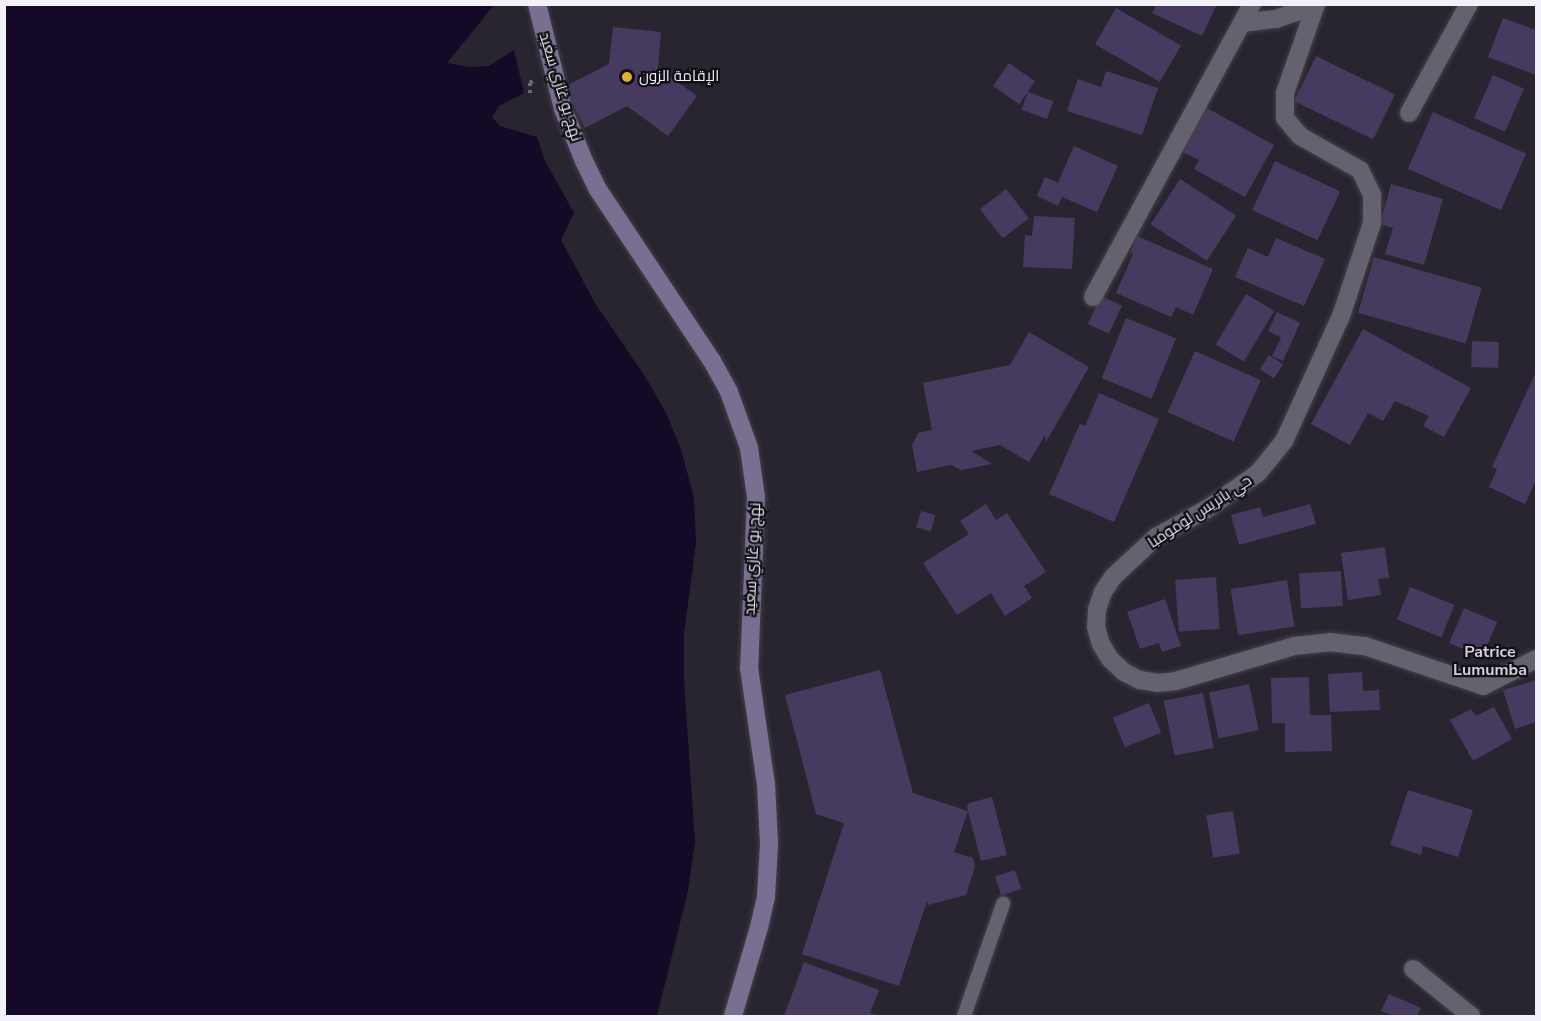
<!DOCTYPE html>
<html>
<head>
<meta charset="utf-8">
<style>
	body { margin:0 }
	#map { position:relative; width:1541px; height:1021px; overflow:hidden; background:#282530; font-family:"Nunito Sans",Cairo,sans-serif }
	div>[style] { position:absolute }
	.water>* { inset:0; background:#140927 }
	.building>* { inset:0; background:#463b5e; transform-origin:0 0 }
	.path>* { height:4px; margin-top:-2px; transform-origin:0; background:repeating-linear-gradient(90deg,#6f6c76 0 3px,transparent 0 7.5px) }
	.roads { filter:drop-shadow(0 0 2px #424049) drop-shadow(0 0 2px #424049) }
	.lane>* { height:14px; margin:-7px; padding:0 7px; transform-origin:7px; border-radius:7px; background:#65616f }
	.street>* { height:18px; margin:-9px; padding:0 9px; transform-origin:9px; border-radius:9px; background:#65616f }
	.secondary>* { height:18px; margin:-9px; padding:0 9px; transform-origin:9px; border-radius:9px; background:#7a6f91 }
	.dots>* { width:16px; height:16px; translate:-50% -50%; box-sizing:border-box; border:3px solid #100f14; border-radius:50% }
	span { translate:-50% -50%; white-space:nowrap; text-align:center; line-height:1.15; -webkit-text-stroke:4.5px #100f14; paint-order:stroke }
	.poi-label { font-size:15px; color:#f2f0f8 }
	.left { translate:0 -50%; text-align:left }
	.street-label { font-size:15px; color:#f2f0f8 }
	.neighbourhood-label { font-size:16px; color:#d1cddd; font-weight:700 }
	.frame { position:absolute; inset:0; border:6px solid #f2f0f8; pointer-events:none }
</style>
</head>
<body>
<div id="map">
	<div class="water">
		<i style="clip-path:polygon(5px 4px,494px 5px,447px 63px,469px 67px,489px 66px,514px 50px,524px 93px,499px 106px,492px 117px,500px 126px,537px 137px,545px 161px,574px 213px,561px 240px,595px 303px,646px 378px,666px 413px,681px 449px,694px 498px,696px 543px,684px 634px,684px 680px,695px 842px,688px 891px,657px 1016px,5px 1016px)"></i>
	</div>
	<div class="building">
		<i style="clip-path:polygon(1157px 4px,1217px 4px,1202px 36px,1152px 13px)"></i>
		<i style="left:1116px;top:8px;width:75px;height:42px;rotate:30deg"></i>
		<i style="clip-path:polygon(1503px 18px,1536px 30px,1536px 75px,1488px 57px)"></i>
		<i style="clip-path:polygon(613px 27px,661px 32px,658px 68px,697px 96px,668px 136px,627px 106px,585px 128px,564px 87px,609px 64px)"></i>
		<i style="left:1316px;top:56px;width:88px;height:50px;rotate:26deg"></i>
		<i style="left:1009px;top:63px;width:32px;height:28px;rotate:35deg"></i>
		<i style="clip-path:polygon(1106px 71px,1158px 88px,1142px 135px,1067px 111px,1078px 79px,1101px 87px)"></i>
		<i style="left:1493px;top:75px;width:34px;height:47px;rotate:24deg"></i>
		<i style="left:1028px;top:92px;width:27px;height:19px;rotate:20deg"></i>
		<i style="clip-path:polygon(1205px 107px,1274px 145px,1245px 197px,1194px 169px,1199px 160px,1181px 151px)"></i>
		<i style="left:1433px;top:112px;width:102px;height:62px;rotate:24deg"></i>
		<i style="clip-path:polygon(1074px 146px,1118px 166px,1097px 212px,1062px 197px,1058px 206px,1037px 196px,1045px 177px,1058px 183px)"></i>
		<i style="left:1275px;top:161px;width:72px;height:54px;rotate:25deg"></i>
		<i style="left:1180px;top:179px;width:67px;height:54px;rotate:33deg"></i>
		<i style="clip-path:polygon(1391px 184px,1443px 199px,1424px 265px,1385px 254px,1393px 228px,1380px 224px)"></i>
		<i style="left:1006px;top:189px;width:37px;height:33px;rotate:52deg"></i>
		<i style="clip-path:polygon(1034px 216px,1075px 218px,1072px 269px,1023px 267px,1025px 235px,1032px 236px)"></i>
		<i style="clip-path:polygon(1137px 236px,1213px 269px,1193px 315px,1176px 307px,1171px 317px,1116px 293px,1133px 254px,1130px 253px)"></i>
		<i style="clip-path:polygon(1276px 238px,1325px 259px,1304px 306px,1235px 277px,1248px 248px,1268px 257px)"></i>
		<i style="left:1374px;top:257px;width:112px;height:58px;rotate:16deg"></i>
		<i style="left:1246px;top:294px;width:33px;height:59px;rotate:31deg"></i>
		<i style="left:1101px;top:296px;width:23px;height:31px;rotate:25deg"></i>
		<i style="clip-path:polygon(1277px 312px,1300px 323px,1283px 361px,1272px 356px,1281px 338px,1268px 331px)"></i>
		<i style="left:1126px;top:318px;width:54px;height:65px;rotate:22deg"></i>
		<i style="clip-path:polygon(1363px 329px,1471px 388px,1444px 437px,1423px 426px,1429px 416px,1395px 401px,1383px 421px,1368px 413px,1350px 445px,1311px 424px)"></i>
		<i style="clip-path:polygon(1029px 332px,1089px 367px,1046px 442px,1045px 435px,1029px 462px,1000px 445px,971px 451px,992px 464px,961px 470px,951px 465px,917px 472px,912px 445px,918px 433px,932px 430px,923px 383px,1010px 365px)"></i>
		<i style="left:1472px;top:341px;width:27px;height:26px;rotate:2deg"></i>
		<i style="left:1195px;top:351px;width:72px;height:67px;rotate:24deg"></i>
		<i style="left:1269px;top:355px;width:17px;height:17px;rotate:33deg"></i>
		<i style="clip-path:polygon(1536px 372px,1536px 480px,1525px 504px,1489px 487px,1497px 469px,1492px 467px)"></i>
		<i style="clip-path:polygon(1099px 393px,1159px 419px,1114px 522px,1049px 494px,1080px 424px,1085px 426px)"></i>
		<i style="clip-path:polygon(986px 504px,996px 520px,1007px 513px,1046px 572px,1024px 586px,1032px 598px,1005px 616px,991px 593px,957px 615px,923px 563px,969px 534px,960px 521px)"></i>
		<i style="clip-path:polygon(1310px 504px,1316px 524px,1239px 545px,1231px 515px,1260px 507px,1263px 517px)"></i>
		<i style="left:921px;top:511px;width:15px;height:17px;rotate:16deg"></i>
		<i style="clip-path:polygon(1385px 547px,1389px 578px,1378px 579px,1381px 595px,1348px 600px,1341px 553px)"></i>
		<i style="left:1341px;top:571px;width:35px;height:42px;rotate:87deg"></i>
		<i style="left:1216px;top:577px;width:52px;height:41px;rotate:86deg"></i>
		<i style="left:1287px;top:580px;width:47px;height:57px;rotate:81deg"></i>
		<i style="left:1410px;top:587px;width:48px;height:35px;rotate:22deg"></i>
		<i style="clip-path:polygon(1165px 599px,1181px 646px,1162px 652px,1159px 643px,1140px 649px,1127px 612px)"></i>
		<i style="left:1464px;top:608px;width:36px;height:38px;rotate:23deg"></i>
		<i style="clip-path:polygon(880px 670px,913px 793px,968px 811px,954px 852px,973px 858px,975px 867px,966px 895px,928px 905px,927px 901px,899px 986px,802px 954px,844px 823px,816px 814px,785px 695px)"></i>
		<i style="clip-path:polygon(1362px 672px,1363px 691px,1379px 690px,1380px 710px,1330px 712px,1328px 674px)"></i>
		<i style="clip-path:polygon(1309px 677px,1310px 715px,1331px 715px,1332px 751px,1285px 752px,1285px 723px,1272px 723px,1271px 678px)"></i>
		<i style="clip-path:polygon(1536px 680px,1536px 722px,1515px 729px,1503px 690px)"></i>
		<i style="left:1249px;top:684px;width:47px;height:41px;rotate:78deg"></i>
		<i style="left:1203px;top:693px;width:56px;height:40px;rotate:79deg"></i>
		<i style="left:1149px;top:703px;width:32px;height:39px;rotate:68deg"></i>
		<i style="clip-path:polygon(1494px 707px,1512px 739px,1473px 761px,1450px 720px,1471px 709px,1476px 716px)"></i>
		<i style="clip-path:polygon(1408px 790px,1473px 810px,1458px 857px,1423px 846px,1421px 855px,1390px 845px)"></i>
		<i style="clip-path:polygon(992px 797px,1007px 855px,981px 861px,967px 807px,969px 803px)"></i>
		<i style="left:1233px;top:811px;width:43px;height:27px;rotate:81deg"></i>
		<i style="left:1015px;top:870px;width:20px;height:21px;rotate:72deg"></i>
		<i style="clip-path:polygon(804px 962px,879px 990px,870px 1013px,880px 1016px,784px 1016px)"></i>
		<i style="clip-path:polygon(1389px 994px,1421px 1008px,1417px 1016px,1394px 1016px,1381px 1011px)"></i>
	</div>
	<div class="path">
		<i style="left:530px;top:93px;width:10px;rotate:-90deg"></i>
		<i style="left:530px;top:83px;width:4px;rotate:-45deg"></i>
	</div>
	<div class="roads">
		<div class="lane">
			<i style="left:964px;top:1016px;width:119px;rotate:-70.8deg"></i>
		</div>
		<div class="street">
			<i style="left:1316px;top:4px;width:94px;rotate:109.2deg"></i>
			<i style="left:1285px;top:93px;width:25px;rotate:90deg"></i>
			<i style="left:1285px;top:118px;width:23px;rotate:50deg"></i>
			<i style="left:1300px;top:136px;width:69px;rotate:29.5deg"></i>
			<i style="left:1360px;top:170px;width:28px;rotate:64deg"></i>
			<i style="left:1372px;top:195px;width:28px;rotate:90deg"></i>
			<i style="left:1372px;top:223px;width:98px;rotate:108.4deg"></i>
			<i style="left:1341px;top:316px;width:137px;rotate:114.5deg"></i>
			<i style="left:1284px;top:441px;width:41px;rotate:129.1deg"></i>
			<i style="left:1258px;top:473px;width:62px;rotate:144.8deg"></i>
			<i style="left:1207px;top:509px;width:58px;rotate:151.2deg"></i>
			<i style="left:1156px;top:537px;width:59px;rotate:137.1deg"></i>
			<i style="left:1113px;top:577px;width:18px;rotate:124deg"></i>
			<i style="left:1103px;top:592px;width:18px;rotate:109deg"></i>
			<i style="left:1097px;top:609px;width:18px;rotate:93deg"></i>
			<i style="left:1096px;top:627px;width:18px;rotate:74deg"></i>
			<i style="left:1101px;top:644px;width:17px;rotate:59deg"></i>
			<i style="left:1110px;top:659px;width:19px;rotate:43deg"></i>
			<i style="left:1124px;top:672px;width:18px;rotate:27deg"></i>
			<i style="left:1140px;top:680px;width:18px;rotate:9deg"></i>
			<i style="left:1158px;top:683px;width:18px;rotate:-6deg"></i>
			<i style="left:1176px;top:681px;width:123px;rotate:-16.5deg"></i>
			<i style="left:1294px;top:646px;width:36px;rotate:-6deg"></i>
			<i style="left:1330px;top:642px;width:35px;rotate:7deg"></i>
			<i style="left:1365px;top:646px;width:125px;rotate:18.7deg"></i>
			<i style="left:1483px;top:686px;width:59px;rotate:-27deg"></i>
			<i style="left:1242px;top:23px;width:34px;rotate:-7deg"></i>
			<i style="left:1276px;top:19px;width:42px;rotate:-19.3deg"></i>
			<i style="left:1409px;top:113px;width:124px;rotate:-61.2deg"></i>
			<i style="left:1093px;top:297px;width:333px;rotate:-61.5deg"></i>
			<i style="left:1413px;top:969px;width:75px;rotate:39deg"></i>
		</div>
		<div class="secondary">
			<i style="left:537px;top:4px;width:108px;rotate:76.1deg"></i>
			<i style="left:563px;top:109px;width:56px;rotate:68deg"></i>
			<i style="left:584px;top:161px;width:30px;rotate:64deg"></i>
			<i style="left:597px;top:188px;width:208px;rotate:56.4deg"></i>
			<i style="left:712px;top:361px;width:35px;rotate:61deg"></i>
			<i style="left:729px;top:392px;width:59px;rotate:70.3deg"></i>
			<i style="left:749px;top:448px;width:49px;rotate:81.9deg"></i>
			<i style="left:756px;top:497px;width:171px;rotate:92.3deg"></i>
			<i style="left:749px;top:668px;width:117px;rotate:81.7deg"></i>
			<i style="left:766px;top:784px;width:60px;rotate:87.1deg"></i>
			<i style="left:769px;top:844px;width:53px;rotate:93.2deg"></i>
			<i style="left:766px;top:897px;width:28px;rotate:103deg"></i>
			<i style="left:760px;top:924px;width:96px;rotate:106.4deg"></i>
		</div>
	</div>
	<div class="dots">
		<i style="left:627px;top:77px;background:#deb133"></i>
	</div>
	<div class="poi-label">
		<span class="left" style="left:639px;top:77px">الإقامة الزون</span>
	</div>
	<div class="street-label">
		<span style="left:560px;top:87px;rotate:73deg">نهج بو غازي سعيد</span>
		<span style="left:1200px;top:512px;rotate:-33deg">حي باتريس لومومبا</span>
		<span style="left:753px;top:559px;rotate:-87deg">نهج بو غازي سعيد</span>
	</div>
	<div class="neighbourhood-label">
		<span style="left:1490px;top:661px">Patrice<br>Lumumba</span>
	</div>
	<div class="frame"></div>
</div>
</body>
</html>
